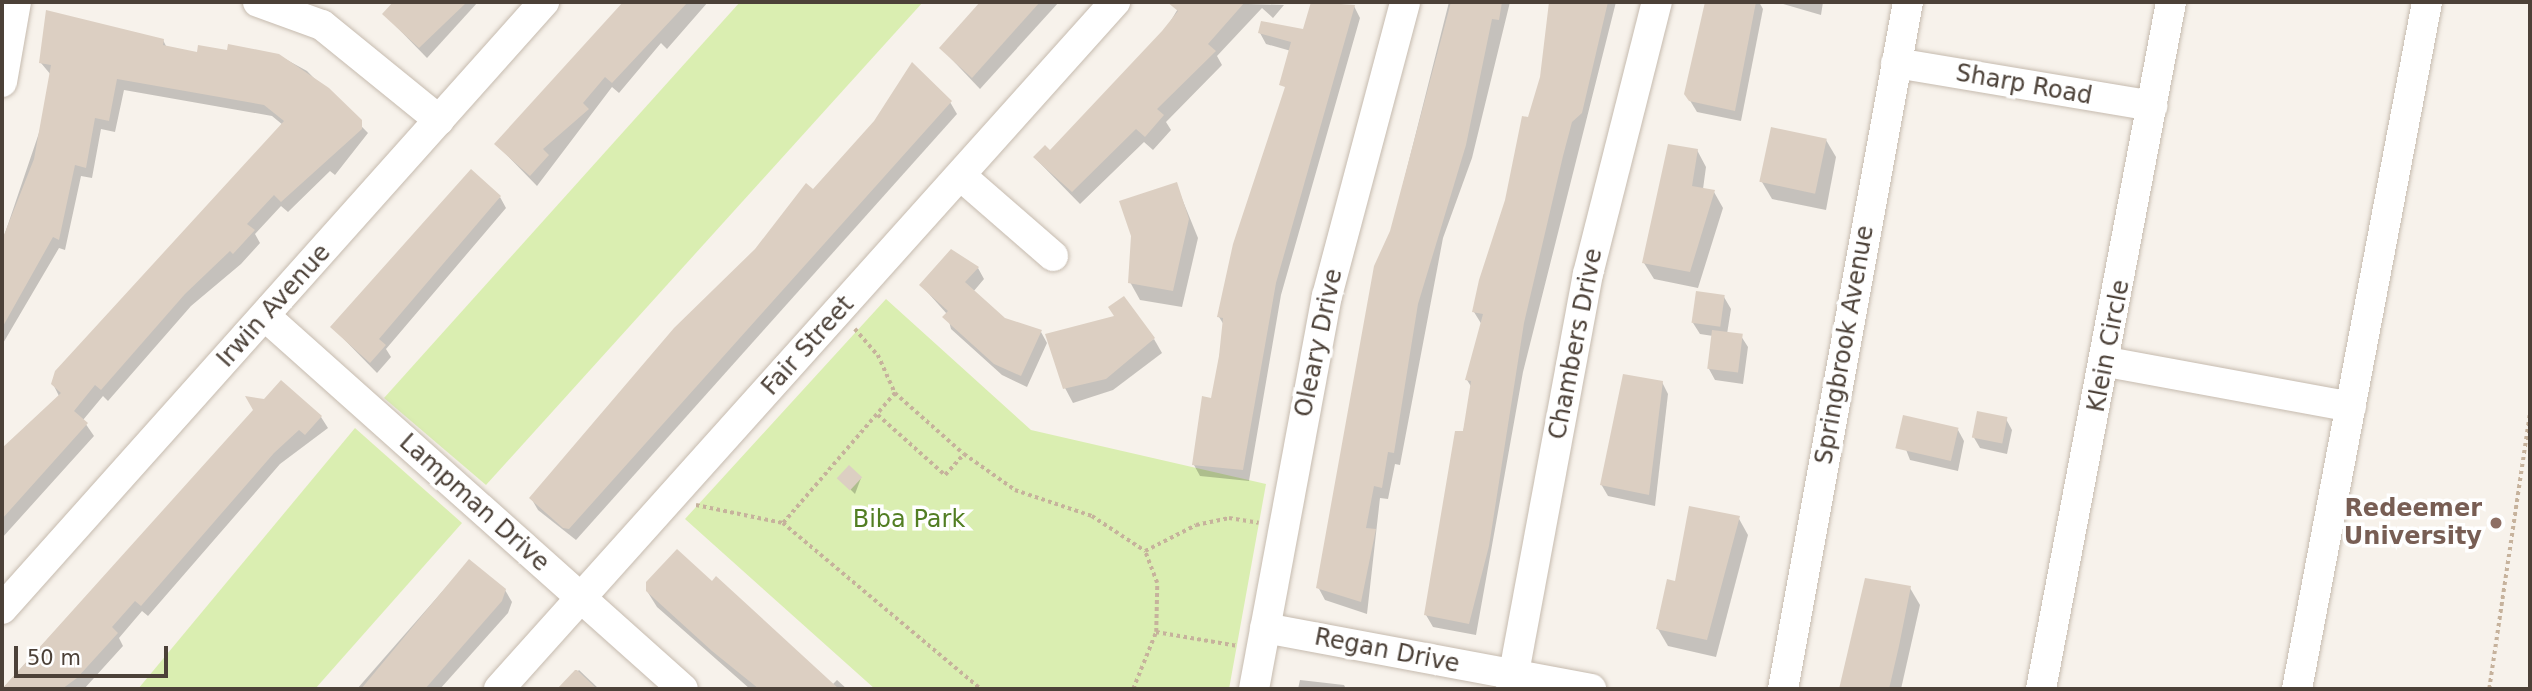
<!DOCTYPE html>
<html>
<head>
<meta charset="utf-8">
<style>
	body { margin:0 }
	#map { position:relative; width:2532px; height:691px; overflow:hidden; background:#f7f2eb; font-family:"DejaVu Sans",sans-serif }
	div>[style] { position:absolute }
	.green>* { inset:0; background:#daeeb1 }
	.shadow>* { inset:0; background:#0003 }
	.building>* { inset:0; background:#dccfc2; transform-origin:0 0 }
	.path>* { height:3.5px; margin-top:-1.75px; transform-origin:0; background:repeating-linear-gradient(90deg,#c6b29c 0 3.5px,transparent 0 7px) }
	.roads { filter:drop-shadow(0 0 2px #c6bbaf) drop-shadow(0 0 2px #c6bbaf) }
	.minor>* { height:30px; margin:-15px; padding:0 15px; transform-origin:15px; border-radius:15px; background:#fff }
	.dots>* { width:19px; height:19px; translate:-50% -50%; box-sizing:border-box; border:4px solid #fff; border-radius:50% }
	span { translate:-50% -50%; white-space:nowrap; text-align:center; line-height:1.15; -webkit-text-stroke:7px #fff; paint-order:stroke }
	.street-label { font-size:24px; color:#4c4138 }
	.education-label { font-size:24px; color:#785e54; font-weight:700 }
	.right { translate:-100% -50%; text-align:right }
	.park-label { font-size:24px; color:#527e23 }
	.frame { position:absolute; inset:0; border:4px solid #4c4138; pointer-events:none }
	.scale { position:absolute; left:14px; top:646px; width:154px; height:32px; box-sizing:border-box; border:4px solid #4c4138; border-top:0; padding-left:9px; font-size:21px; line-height:24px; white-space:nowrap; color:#4c4138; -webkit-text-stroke:5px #fff; paint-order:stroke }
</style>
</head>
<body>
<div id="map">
	<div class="green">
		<i style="clip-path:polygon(740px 2px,923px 2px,486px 485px,384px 398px)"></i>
		<i style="clip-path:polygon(886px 299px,1031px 430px,1266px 484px,1229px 689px,875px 689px,685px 519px)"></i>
		<i style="clip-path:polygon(355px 428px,462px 523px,315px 689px,138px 689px)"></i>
	</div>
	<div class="shadow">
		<i style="clip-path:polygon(400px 2px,478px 2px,427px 58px,384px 14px)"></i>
		<i style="clip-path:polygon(626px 2px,708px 2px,667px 49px,661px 43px,619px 93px,612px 87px,537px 186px,496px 144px)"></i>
		<i style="clip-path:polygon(981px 2px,1059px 2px,980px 89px,941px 48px)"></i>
		<i style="clip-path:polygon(1182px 2px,1284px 5px,1273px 18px,1262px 8px,1217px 56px,1222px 65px,1166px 122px,1171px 130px,1153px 150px,1144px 142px,1080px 204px,1035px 158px,1050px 152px,1164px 32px)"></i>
		<i style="clip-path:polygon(1313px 2px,1354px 6px,1360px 18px,1281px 295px,1249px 481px,1200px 476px,1194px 465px,1213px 400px,1224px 325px,1219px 317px,1285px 92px,1291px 51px,1266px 44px,1260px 33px,1304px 31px)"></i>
		<i style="clip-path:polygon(1449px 2px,1510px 2px,1472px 158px,1443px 238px,1400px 465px,1395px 464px,1388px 499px,1380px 498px,1367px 614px,1325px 600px,1318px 587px,1391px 232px)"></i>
		<i style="clip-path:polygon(1551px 2px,1616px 2px,1523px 372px,1476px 635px,1433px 627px,1426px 615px,1472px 388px,1467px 380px,1482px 325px,1474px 312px,1542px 77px)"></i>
		<i style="clip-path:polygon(1707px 2px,1759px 2px,1763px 9px,1741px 121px,1697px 112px,1686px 94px)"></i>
		<i style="clip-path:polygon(1776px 2px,1823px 2px,1821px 15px)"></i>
		<i style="clip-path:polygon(163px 40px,167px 48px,199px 54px,278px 55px,307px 71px,368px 133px,335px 175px,330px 171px,288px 212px,281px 206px,255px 234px,260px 243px,241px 264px,191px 306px,108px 401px,103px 396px,83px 420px,94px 436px,2px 538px,2px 452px,59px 396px,53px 384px,283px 125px,272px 116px,124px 90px,115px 132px,101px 129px,92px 178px,81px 176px,65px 250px,59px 248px,2px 345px,2px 242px,42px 124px,51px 75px,41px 63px)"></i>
		<i style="clip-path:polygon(950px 102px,957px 114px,576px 540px,538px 510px,531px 498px,813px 191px)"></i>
		<i style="clip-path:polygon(1826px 140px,1836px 157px,1826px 210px,1772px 199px,1762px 182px)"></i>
		<i style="clip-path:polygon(1697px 150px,1706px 167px,1703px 189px,1714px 192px,1723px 208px,1698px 288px,1654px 279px,1644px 263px)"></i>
		<i style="clip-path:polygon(1176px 184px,1198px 238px,1182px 307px,1140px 300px,1130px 282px)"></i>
		<i style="clip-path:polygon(500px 197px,506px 208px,386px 349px,391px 357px,377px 373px,332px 327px)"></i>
		<i style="clip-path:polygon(978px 268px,984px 279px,973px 292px,1004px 320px,1041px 332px,1047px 343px,1027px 387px,1002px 375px,951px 329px,947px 314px,921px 285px)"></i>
		<i style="clip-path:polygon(1724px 297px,1731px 309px,1727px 334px,1741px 336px,1748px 347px,1743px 384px,1715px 380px,1709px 369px,1713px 336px,1700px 334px,1693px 323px)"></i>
		<i style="clip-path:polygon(1154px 339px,1162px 353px,1113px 390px,1073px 403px,1065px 388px)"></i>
		<i style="clip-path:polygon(1662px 382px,1668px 394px,1655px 506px,1608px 496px,1601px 484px)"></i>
		<i style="clip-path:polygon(256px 411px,321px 417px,328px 428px,280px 464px,148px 616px,142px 611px,119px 638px,123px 646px,84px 689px,2px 689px)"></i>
		<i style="clip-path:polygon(1904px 417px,1958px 430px,1964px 441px,1958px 471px,1910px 460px,1900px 434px)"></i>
		<i style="clip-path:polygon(2006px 419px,2012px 430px,2007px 454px,1980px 448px,1973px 436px)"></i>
		<i style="clip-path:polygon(861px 478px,855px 494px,840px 479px)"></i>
		<i style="clip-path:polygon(1738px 517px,1748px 535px,1716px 657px,1668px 646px,1658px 629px,1677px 583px)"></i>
		<i style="clip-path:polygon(469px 561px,505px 590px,512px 602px,508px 613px,440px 689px,357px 689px)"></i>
		<i style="clip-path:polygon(1866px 580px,1910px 588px,1920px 605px,1901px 689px,1841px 689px)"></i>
		<i style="clip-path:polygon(647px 591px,832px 685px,837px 680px,847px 689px,750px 689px,657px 607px)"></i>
		<i style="clip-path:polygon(579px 670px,599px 689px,560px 689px)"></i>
		<i style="clip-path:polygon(1300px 680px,1344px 685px,1346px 689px,1298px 689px)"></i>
	</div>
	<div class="building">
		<i style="clip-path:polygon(393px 2px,467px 2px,419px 48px,382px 14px)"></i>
		<i style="clip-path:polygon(623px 2px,688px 2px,612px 83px,605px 77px,583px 103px,589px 109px,543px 149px,549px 155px,530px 176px,494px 144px)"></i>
		<i style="clip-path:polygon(980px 2px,1040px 2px,972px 78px,939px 48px)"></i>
		<i style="clip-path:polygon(1167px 2px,1245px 2px,1208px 44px,1216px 51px,1157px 109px,1164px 115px,1145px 137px,1136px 129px,1072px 192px,1033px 157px,1045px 145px,1050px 150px,1162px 31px,1178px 11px)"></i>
		<i style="clip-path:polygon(1311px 2px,1355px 5px,1276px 283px,1243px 470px,1192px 465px,1202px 396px,1211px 398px,1219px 356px,1223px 318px,1217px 317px,1233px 244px,1285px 87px,1279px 85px,1291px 42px,1258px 33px,1261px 21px,1303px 29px)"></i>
		<i style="clip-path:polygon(1451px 2px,1502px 2px,1499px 20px,1492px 19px,1466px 145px,1418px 304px,1394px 453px,1388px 452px,1382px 488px,1374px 486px,1366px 528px,1376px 529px,1361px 602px,1316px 588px,1374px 266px,1390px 231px)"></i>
		<i style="clip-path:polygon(1549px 2px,1608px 2px,1582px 113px,1572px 122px,1563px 156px,1524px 323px,1489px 546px,1469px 624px,1424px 615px,1455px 431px,1463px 431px,1471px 381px,1465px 380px,1483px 314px,1472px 312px,1479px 280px,1505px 200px,1522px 116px,1528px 117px,1540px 77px)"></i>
		<i style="clip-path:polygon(1705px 2px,1756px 2px,1735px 111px,1689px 101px,1684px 94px)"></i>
		<i style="clip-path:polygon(46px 10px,164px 39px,163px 45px,197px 52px,198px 45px,227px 50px,228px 44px,279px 54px,329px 88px,362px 120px,362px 129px,281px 202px,274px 195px,247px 224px,255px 230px,233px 254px,230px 251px,185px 294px,101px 390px,95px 385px,74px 411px,88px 423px,2px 519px,2px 448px,61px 393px,51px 384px,55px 371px,284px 121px,264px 105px,117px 79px,109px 121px,95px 118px,86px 168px,75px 165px,59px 240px,53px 237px,2px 328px,2px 240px,34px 159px,51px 65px,39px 63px)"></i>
		<i style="clip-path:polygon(912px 62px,952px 101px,569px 529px,563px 528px,529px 498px,674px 328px,755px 249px,806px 183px,813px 189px,874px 121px)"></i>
		<i style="left:1771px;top:127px;width:57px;height:56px;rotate:12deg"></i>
		<i style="clip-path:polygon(1668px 144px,1698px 149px,1692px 186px,1715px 190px,1690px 272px,1642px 263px)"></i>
		<i style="clip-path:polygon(471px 169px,501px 196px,379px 339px,386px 345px,370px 363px,330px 327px)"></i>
		<i style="clip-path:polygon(1177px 182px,1189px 219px,1173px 291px,1128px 283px,1131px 236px,1119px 201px)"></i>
		<i style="clip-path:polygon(951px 249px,979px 267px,965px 282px,1005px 318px,1042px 330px,1021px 376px,994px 364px,942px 317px,948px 311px,919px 285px)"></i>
		<i style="left:1696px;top:291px;width:29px;height:32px;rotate:8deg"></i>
		<i style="clip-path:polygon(1124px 296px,1155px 338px,1106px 379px,1063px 389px,1045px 334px,1114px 316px,1108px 307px)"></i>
		<i style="left:1712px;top:330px;width:31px;height:39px;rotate:7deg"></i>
		<i style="clip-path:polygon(1623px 374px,1663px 381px,1649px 495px,1600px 485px)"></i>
		<i style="clip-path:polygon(281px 380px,322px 416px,305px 435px,299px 430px,274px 453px,141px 606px,135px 601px,112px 627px,118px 633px,77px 678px,62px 689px,2px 689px,253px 410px,245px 396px,264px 399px)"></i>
		<i style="left:1977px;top:411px;width:31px;height:27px;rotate:11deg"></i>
		<i style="left:1903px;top:415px;width:57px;height:34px;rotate:13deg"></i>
		<i style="left:849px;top:465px;width:18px;height:18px;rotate:43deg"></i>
		<i style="clip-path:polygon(1689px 506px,1740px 516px,1707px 640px,1656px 629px,1667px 579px,1675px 581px)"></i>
		<i style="clip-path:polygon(677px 549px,712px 581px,716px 576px,839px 689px,759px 689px,712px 651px,646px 591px,646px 582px)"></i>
		<i style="clip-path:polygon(469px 559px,506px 589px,502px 601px,425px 689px,361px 689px)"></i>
		<i style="clip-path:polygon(1865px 578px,1911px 586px,1899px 646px,1889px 689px,1839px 689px)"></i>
		<i style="clip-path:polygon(575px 670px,577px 670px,597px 689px,557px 689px)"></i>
	</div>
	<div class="path">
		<i style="left:855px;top:329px;width:35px;rotate:49deg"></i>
		<i style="left:878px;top:355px;width:42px;rotate:65.9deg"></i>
		<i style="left:895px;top:393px;width:92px;rotate:41.5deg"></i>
		<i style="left:964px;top:454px;width:62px;rotate:35.2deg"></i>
		<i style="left:1015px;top:490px;width:81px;rotate:18.7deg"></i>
		<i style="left:1092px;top:516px;width:64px;rotate:33.4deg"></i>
		<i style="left:878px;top:415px;width:90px;rotate:41.8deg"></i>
		<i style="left:945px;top:475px;width:28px;rotate:-48deg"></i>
		<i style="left:696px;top:505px;width:89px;rotate:11.7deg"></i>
		<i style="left:783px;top:523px;width:258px;rotate:40deg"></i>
		<i style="left:783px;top:523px;width:172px;rotate:-49.3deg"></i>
		<i style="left:1156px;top:632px;width:49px;rotate:-88.8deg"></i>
		<i style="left:1157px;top:583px;width:34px;rotate:-111deg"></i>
		<i style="left:1145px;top:551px;width:57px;rotate:-27deg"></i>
		<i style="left:1196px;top:525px;width:34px;rotate:-12deg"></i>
		<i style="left:1229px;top:518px;width:30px;rotate:9deg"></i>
		<i style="left:1133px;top:689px;width:61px;rotate:-68deg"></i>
		<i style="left:1156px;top:632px;width:83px;rotate:9.7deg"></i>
		<i style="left:2489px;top:689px;width:280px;rotate:-81.6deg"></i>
	</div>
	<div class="roads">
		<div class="minor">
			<i style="left:258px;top:2px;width:68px;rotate:19.8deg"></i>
			<i style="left:322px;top:25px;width:151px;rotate:39.1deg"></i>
			<i style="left:1896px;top:63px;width:260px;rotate:9.5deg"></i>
			<i style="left:2px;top:82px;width:81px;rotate:-80.1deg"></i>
			<i style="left:961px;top:176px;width:122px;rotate:41deg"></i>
			<i style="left:265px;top:316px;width:560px;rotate:41.74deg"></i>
			<i style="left:2107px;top:362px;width:248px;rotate:10.4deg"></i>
			<i style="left:2px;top:609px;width:814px;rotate:-48.24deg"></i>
			<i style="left:1265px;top:628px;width:332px;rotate:10.6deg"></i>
			<i style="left:499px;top:689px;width:923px;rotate:-48.12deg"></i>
			<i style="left:1254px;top:689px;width:400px;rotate:-79.5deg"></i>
			<i style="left:1327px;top:296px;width:304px;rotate:-75.1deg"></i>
			<i style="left:1511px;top:689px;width:422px;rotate:-79.5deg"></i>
			<i style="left:1588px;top:274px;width:281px;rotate:-75.8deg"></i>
			<i style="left:1783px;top:689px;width:698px;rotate:-79.69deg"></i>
			<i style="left:2041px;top:689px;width:699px;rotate:-79.28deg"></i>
			<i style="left:2297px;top:689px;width:699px;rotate:-79.28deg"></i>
		</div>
	</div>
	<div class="dots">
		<i style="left:2496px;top:523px;background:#8d6e63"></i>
	</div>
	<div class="street-label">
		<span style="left:2024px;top:85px;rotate:10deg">Sharp Road</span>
		<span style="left:274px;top:306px;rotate:-48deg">Irwin Avenue</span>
		<span style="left:1319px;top:343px;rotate:-78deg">Oleary Drive</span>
		<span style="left:1576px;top:344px;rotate:-79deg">Chambers Drive</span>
		<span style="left:1845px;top:345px;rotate:-80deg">Springbrook Avenue</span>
		<span style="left:808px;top:346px;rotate:-48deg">Fair Street</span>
		<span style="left:2109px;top:346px;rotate:-79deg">Klein Circle</span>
		<span style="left:474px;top:503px;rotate:42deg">Lampman Drive</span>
		<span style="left:1387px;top:651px;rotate:11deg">Regan Drive</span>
	</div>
	<div class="education-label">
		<span class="right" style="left:2482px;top:523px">Redeemer<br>University</span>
	</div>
	<div class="park-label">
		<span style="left:909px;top:520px">Biba Park</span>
	</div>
	<div class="frame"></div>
	<div class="scale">50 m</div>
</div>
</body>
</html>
